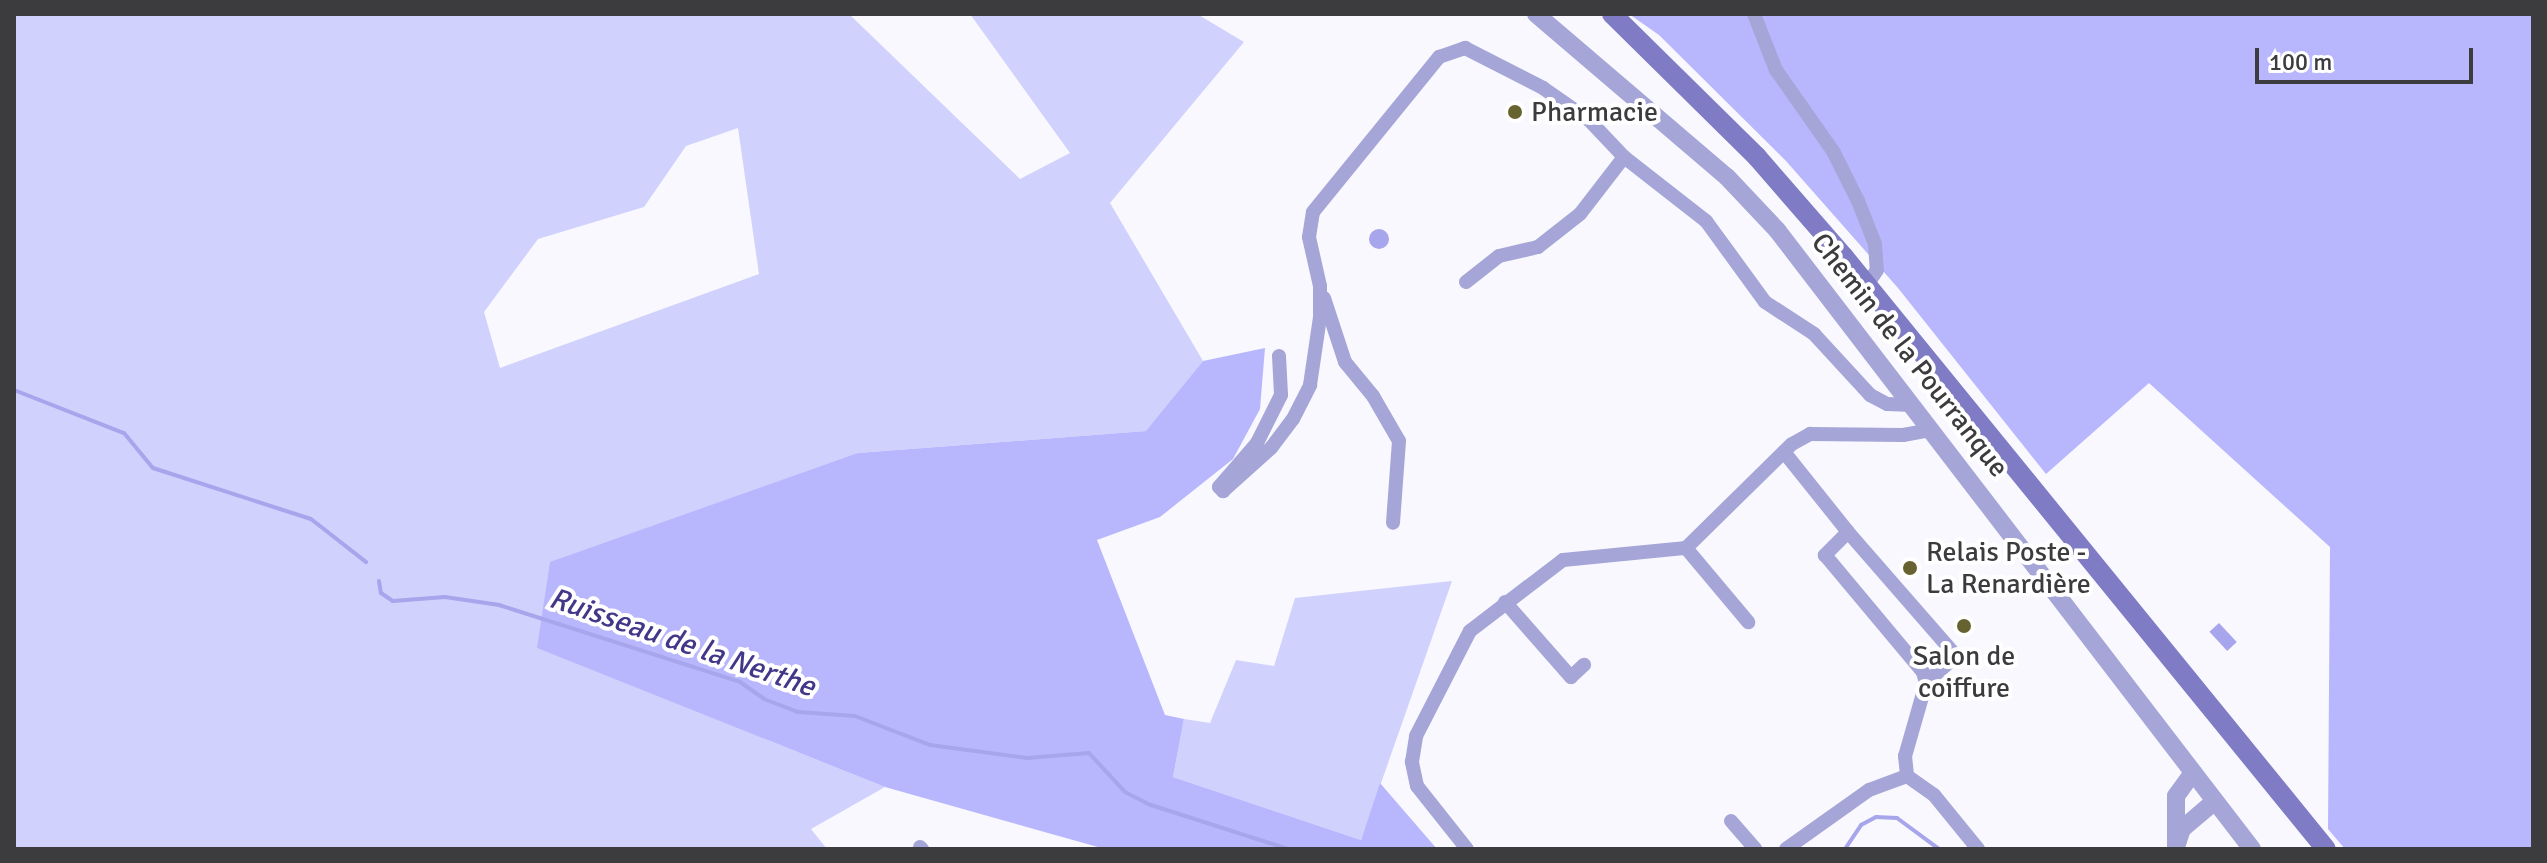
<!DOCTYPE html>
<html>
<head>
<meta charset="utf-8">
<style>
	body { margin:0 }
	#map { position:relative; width:2547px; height:863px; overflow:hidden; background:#f8f8fe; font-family:Signika,sans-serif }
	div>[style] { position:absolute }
	.green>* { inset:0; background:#d1d1fe }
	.forest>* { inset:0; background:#b8b7fe }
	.water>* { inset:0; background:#a7a5eb; transform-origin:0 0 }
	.round { border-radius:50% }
	.stream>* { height:4px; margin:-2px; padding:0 2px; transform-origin:2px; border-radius:2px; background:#a7a5eb }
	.minor>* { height:14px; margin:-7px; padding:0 7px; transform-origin:7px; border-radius:7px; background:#a5a5d7 }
	.tertiary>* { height:18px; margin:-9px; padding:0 9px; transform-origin:9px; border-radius:9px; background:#a5a5d7 }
	.secondary>* { height:20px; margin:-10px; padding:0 10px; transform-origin:10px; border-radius:10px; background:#7f7bc4 }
	.dots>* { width:22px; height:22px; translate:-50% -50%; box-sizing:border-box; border:4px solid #fff; border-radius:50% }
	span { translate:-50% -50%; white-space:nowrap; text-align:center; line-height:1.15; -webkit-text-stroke:8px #fff; paint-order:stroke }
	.poi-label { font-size:28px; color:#3c3c3f }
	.left { translate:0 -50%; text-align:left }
	.street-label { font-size:28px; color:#3c3c3f }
	.water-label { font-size:30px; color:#423788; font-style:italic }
	.frame { position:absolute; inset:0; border:16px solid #3c3c3f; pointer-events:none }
	.scale { position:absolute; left:2255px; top:48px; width:218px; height:36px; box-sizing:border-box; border:4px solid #3c3c3f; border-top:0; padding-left:10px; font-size:24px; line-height:28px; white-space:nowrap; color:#3c3c3f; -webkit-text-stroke:6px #fff; paint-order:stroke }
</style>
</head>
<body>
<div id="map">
	<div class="green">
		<i style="clip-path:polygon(evenodd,14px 14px,849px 14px,1020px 179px,1070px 153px,970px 14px,1197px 14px,1244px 42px,1110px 203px,1203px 361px,1147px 431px,858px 453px,538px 648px,885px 787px,811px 829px,827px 849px,14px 849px,14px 14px,738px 128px,759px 274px,500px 368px,484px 312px,538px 239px,644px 207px,686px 146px,738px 128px)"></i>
		<i style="clip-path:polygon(1452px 581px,1361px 840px,1173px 777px,1184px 719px,1210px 723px,1236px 660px,1274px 666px,1295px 598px)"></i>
	</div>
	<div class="forest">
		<i style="clip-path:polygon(1629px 14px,2533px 14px,2533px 849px,2345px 849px,2328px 829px,2330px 547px,2149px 383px,2046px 474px,1898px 288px,1786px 161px,1659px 35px)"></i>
		<i style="clip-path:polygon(1265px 348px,1260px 409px,1233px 459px,1160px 517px,1097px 540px,1165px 715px,1184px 719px,1173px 777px,1361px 840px,1380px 783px,1437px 849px,1105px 849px,885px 787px,537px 648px,550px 562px,858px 453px,1146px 431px,1203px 361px)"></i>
	</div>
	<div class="water">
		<i class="round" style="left:1369px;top:229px;width:20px;height:20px"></i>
		<i style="left:2219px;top:623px;width:26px;height:13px;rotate:47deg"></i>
	</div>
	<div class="stream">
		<i style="left:14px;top:390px;width:118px;rotate:21.4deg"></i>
		<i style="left:124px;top:433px;width:45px;rotate:50.4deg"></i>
		<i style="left:153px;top:468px;width:166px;rotate:17.9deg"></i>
		<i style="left:311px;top:519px;width:70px;rotate:38deg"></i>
		<i style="left:379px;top:581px;width:12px;rotate:81deg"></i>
		<i style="left:381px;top:593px;width:14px;rotate:34deg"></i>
		<i style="left:393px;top:601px;width:52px;rotate:-4.4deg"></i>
		<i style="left:445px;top:597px;width:55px;rotate:8.4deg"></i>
		<i style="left:499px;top:605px;width:253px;rotate:17.7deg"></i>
		<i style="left:740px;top:682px;width:29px;rotate:35deg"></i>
		<i style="left:764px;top:699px;width:36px;rotate:21deg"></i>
		<i style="left:798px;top:712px;width:57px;rotate:4deg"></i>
		<i style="left:855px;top:716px;width:80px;rotate:21.1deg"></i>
		<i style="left:930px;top:745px;width:98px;rotate:7.6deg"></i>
		<i style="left:1027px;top:758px;width:62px;rotate:-4.6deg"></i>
		<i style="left:1089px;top:753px;width:53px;rotate:47.3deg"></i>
		<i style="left:1125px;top:792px;width:29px;rotate:27deg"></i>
		<i style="left:1151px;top:805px;width:144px;rotate:17.8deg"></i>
		<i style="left:1845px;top:849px;width:29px;rotate:-56deg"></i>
		<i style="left:1861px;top:825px;width:17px;rotate:-28deg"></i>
		<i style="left:1876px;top:817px;width:21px;rotate:3deg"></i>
		<i style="left:1897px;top:818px;width:52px;rotate:36.4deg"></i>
	</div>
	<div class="minor">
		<i style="left:1754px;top:14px;width:60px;rotate:68.6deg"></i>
		<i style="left:1776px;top:70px;width:99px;rotate:54.9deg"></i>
		<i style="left:1833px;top:151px;width:56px;rotate:63.4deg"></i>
		<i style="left:1858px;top:201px;width:46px;rotate:68.4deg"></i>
		<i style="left:1875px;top:244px;width:26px;rotate:86deg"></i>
		<i style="left:1877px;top:270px;width:18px;rotate:124deg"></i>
		<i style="left:1466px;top:282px;width:42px;rotate:-38.2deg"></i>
		<i style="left:1499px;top:256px;width:40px;rotate:-13deg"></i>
		<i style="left:1538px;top:247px;width:53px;rotate:-38.2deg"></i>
		<i style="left:1580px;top:214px;width:72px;rotate:-52.3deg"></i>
		<i style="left:1324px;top:298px;width:67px;rotate:71.8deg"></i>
		<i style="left:1345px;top:362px;width:44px;rotate:50.5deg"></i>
		<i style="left:1373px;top:396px;width:52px;rotate:60deg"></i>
		<i style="left:1399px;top:441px;width:82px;rotate:94.2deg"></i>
		<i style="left:1279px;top:356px;width:39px;rotate:87deg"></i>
		<i style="left:1281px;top:395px;width:54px;rotate:116.6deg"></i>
		<i style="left:1257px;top:443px;width:58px;rotate:130.8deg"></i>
		<i style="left:1219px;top:487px;width:6px;rotate:45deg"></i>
		<i style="left:1223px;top:491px;width:64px;rotate:-41.9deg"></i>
		<i style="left:1271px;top:448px;width:36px;rotate:-53deg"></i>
		<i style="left:1293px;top:419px;width:38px;rotate:-63deg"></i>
		<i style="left:1310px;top:385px;width:69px;rotate:-81.6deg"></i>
		<i style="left:1320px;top:317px;width:31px;rotate:-90deg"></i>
		<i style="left:1320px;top:286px;width:50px;rotate:-102.7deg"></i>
		<i style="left:1309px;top:237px;width:25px;rotate:-81deg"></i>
		<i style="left:1313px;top:212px;width:200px;rotate:-50.9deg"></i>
		<i style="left:1439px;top:57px;width:28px;rotate:-19deg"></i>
		<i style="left:1465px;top:48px;width:88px;rotate:27.1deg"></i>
		<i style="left:1543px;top:88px;width:56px;rotate:34.8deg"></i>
		<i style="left:1589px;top:120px;width:51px;rotate:46.6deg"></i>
		<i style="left:1624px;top:157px;width:104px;rotate:38deg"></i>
		<i style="left:1706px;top:221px;width:100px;rotate:53.9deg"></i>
		<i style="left:1765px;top:302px;width:59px;rotate:33.1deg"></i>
		<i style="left:1814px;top:334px;width:83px;rotate:47.4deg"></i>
		<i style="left:1870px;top:395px;width:19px;rotate:28deg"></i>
		<i style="left:1887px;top:404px;width:26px;rotate:2deg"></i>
		<i style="left:1784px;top:452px;width:102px;rotate:51.3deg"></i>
		<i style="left:1848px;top:532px;width:33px;rotate:135deg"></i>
		<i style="left:1825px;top:555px;width:153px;rotate:50.1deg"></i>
		<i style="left:1923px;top:672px;width:11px;rotate:75deg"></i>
		<i style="left:1926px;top:683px;width:76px;rotate:106deg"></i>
		<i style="left:1905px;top:756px;width:20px;rotate:84deg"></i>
		<i style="left:1848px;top:532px;width:164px;rotate:48.9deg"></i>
		<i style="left:1956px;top:656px;width:40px;rotate:138deg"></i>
		<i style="left:1686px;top:548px;width:97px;rotate:50deg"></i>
		<i style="left:1505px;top:602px;width:100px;rotate:48.7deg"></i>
		<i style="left:1571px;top:677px;width:18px;rotate:-43deg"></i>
		<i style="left:1731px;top:821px;width:37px;rotate:49deg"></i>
		<i style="left:920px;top:847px;width:3px;rotate:45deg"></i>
		<i style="left:1467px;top:849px;width:80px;rotate:-128.4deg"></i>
		<i style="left:1417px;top:786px;width:25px;rotate:-102deg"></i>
		<i style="left:1412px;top:762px;width:26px;rotate:-81deg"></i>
		<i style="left:1416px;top:736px;width:118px;rotate:-62.8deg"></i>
		<i style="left:1470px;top:631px;width:117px;rotate:-37.4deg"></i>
		<i style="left:1563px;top:560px;width:124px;rotate:-5.6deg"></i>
		<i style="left:1686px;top:548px;width:148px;rotate:-44.5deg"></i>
		<i style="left:1792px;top:444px;width:21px;rotate:-29deg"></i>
		<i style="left:1810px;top:434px;width:93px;rotate:0.6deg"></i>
		<i style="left:1903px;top:435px;width:29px;rotate:-10deg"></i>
		<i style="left:1786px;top:849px;width:102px;rotate:-35.4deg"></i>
		<i style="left:1869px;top:790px;width:40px;rotate:-20.2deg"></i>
		<i style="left:1907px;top:776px;width:33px;rotate:35deg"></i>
		<i style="left:1934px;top:795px;width:70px;rotate:50.8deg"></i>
	</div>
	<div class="tertiary">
		<i style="left:1536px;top:14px;width:251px;rotate:40.5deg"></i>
		<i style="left:1727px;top:177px;width:73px;rotate:46.7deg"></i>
		<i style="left:1777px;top:230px;width:780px;rotate:52.5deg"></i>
		<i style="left:2177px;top:844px;width:16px;rotate:-72deg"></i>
		<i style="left:2182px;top:829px;width:43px;rotate:-40.3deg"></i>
		<i style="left:2176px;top:849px;width:53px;rotate:-90deg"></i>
		<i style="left:2176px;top:796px;width:29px;rotate:-54deg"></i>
	</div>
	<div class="secondary">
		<i style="left:1612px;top:14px;width:204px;rotate:44.6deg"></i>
		<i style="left:1757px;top:157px;width:133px;rotate:49deg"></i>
		<i style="left:1844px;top:257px;width:763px;rotate:50.85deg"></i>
	</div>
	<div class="dots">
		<i style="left:1515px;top:112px;background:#676330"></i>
		<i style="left:1910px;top:568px;background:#676330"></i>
		<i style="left:1964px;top:626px;background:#676330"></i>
	</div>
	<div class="poi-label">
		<span class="left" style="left:1531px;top:112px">Pharmacie</span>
		<span class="left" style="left:1926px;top:568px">Relais Poste -<br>La Renardière</span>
		<span style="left:1964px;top:672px">Salon de<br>coiffure</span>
	</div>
	<div class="street-label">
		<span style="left:1910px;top:355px;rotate:52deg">Chemin de la Pourranque</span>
	</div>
	<div class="water-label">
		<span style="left:682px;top:643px;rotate:19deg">Ruisseau de la Nerthe</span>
	</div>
	<div class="frame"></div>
	<div class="scale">100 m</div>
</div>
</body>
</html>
